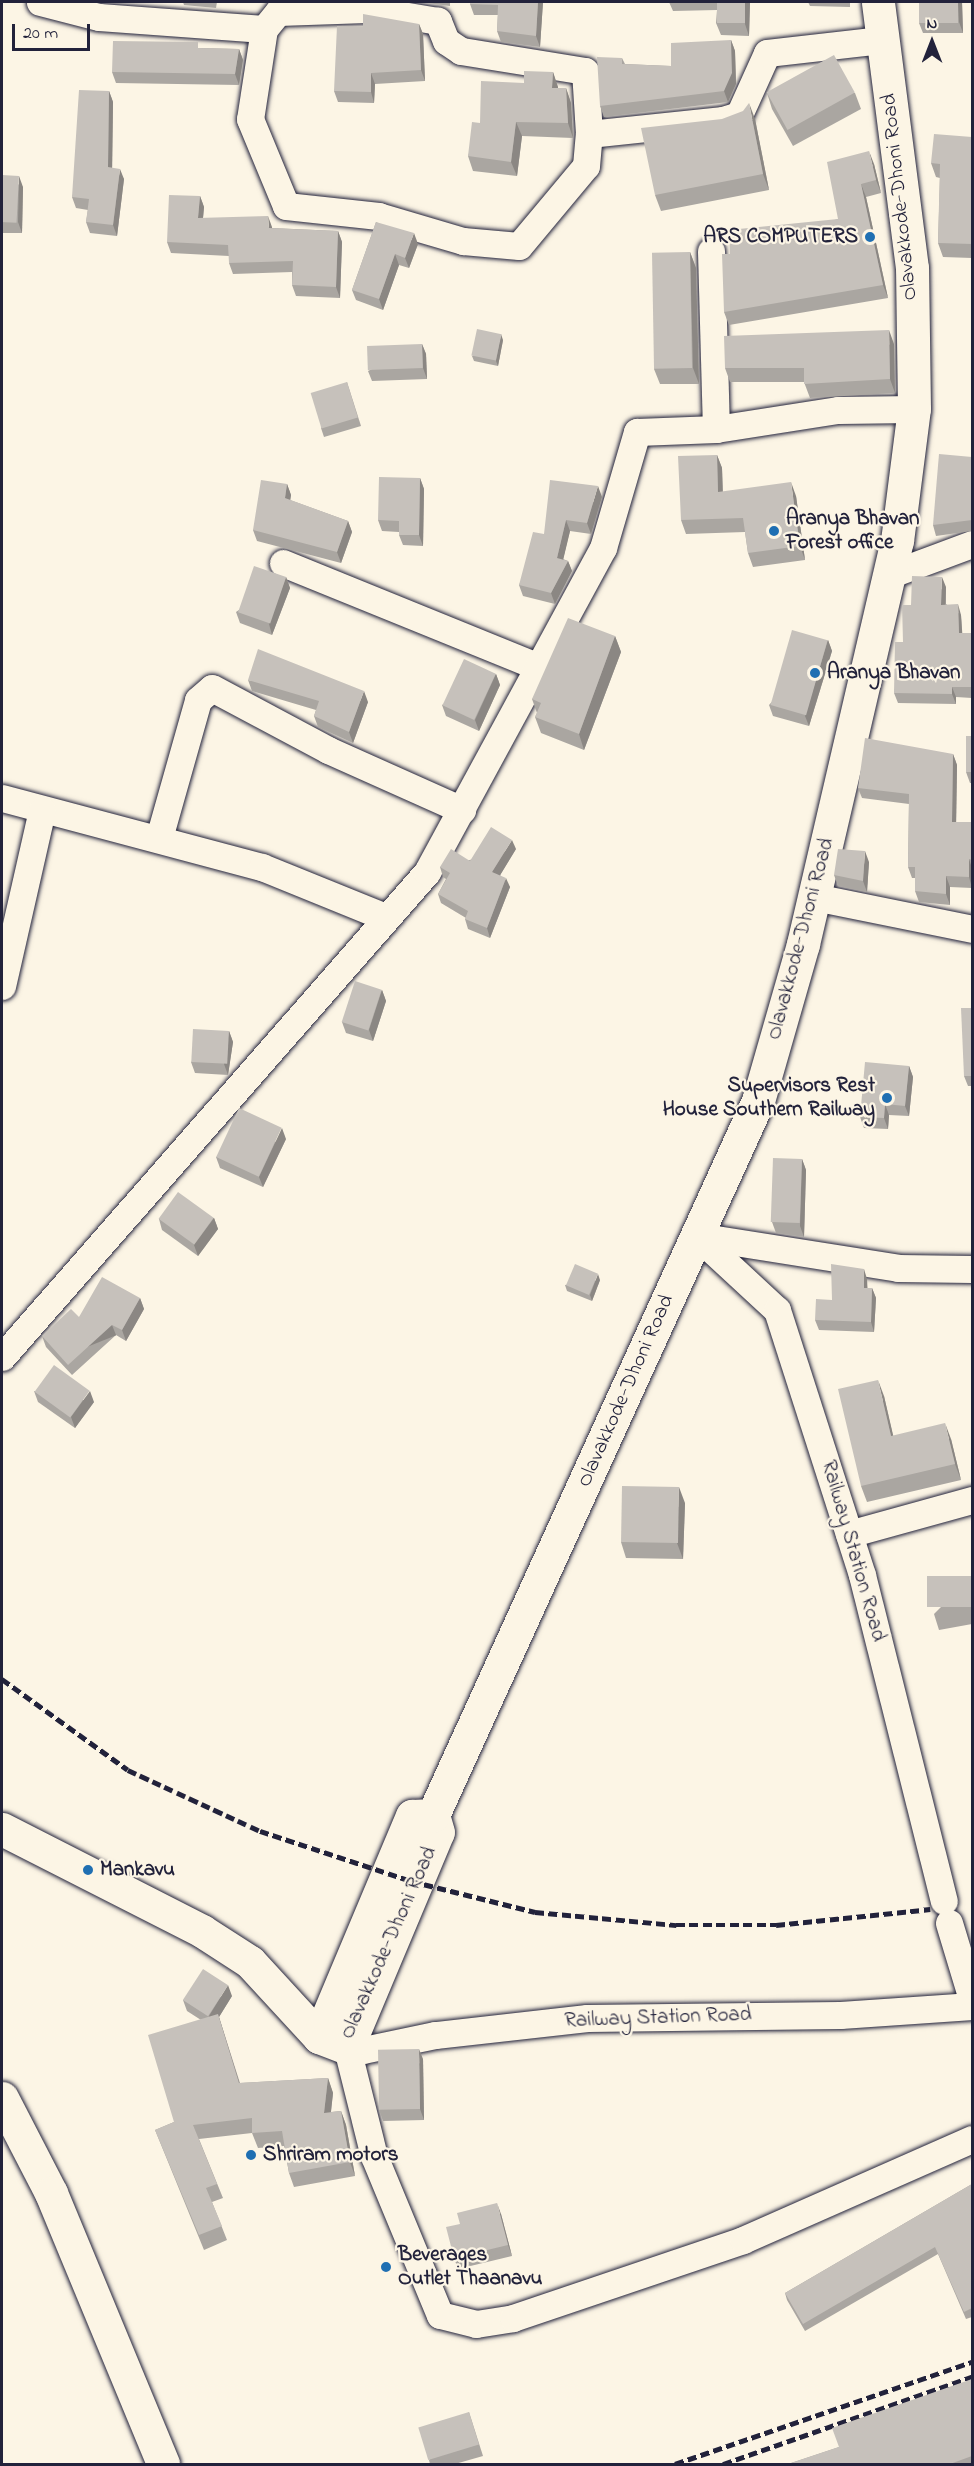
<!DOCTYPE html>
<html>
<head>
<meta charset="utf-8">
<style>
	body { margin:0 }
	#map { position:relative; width:974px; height:2466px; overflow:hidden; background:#fcf5e5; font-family:"Indie Flower",sans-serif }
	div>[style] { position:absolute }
	.roads { filter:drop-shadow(0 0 2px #22223b) drop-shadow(0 0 2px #22223b) }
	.minor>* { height:27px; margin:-13.5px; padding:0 13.5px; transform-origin:13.5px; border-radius:13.5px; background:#fcf5e5 }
	.secondary>* { height:33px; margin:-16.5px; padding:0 16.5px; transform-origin:16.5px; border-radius:16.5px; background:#fcf5e5 }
	.trunk>* { height:33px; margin:-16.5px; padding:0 16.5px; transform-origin:16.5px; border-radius:16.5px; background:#fcf5e5 }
	.rail>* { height:4.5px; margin-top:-2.25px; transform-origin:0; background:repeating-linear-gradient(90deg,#22223b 0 9px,transparent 0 13.5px) }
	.wall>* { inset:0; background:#aaa6a1 }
	.shaded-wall>* { inset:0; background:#8b8783; transform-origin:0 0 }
	.building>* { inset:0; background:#c6c1bb; transform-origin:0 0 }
	.dots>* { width:16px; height:16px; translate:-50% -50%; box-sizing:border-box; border:3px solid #fcf5e5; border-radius:50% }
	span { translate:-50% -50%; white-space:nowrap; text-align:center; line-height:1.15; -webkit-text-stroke:4.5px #fcf5e5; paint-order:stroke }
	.street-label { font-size:21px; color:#22223b }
	.poi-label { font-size:21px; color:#22223b; font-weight:700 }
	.right { translate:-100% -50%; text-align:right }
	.left { translate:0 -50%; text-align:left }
	.frame { position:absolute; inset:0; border:3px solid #22223b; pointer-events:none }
	.north { position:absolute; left:902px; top:12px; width:60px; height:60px; -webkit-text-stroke:4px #fcf5e5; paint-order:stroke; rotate:0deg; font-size:16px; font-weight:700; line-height:24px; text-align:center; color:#22223b }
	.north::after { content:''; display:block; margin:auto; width:21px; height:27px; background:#22223b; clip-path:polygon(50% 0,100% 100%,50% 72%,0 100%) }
	.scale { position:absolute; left:12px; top:24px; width:78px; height:27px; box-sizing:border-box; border:3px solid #22223b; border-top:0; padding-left:8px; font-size:18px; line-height:21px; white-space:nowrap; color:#22223b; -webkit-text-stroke:4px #fcf5e5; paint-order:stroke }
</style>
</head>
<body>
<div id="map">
	<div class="roads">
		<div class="minor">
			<i style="left:40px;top:2px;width:61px;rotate:14.3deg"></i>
			<i style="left:99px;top:17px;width:165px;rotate:4.2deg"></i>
			<i style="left:589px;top:134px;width:63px;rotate:-93.6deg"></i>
			<i style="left:585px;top:71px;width:126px;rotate:-170.8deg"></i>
			<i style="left:461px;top:51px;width:18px;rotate:-146deg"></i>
			<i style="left:446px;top:41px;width:22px;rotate:-112deg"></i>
			<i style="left:438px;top:21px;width:73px;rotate:-170.5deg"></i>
			<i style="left:366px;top:9px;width:88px;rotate:178deg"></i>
			<i style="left:278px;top:12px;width:22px;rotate:129deg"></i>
			<i style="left:264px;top:29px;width:91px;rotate:98.8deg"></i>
			<i style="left:250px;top:119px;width:94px;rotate:67.5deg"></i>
			<i style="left:286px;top:206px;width:93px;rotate:6.2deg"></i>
			<i style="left:378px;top:216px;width:89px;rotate:16.4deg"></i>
			<i style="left:463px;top:241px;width:56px;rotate:5.1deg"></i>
			<i style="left:519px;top:246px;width:104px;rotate:-50.1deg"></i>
			<i style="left:586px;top:166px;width:32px;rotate:-85deg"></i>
			<i style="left:589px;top:134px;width:135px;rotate:-6deg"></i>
			<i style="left:723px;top:120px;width:17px;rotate:-17deg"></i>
			<i style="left:739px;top:115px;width:68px;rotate:-65.7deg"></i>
			<i style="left:767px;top:53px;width:115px;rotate:-6.5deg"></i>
			<i style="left:711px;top:251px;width:178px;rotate:88.4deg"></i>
			<i style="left:283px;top:563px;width:274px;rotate:22.1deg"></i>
			<i style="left:889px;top:575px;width:89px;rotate:-20.5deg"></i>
			<i style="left:2px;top:798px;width:269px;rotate:14.9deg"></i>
			<i style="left:262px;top:867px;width:133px;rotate:22.1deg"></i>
			<i style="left:159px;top:838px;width:143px;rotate:-74.2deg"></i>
			<i style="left:198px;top:700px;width:18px;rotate:-41deg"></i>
			<i style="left:212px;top:688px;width:132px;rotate:28.1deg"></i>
			<i style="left:328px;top:750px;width:147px;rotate:24.1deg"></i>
			<i style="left:814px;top:897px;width:161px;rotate:11.4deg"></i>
			<i style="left:2px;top:986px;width:180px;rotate:-77.2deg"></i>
			<i style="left:697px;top:1236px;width:109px;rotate:42.8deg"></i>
			<i style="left:777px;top:1310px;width:278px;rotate:72.2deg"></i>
			<i style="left:862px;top:1575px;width:336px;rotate:75.9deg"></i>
			<i style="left:697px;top:1236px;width:204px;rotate:9deg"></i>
			<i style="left:898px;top:1268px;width:74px;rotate:0.8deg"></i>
			<i style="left:2px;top:1357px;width:645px;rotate:-48.77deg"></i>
			<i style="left:427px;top:872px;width:369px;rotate:-61.5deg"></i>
			<i style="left:603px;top:548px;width:121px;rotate:-73.7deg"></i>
			<i style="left:637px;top:432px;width:79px;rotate:-2.2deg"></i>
			<i style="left:716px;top:429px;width:123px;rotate:-8.9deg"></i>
			<i style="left:838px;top:410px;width:76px;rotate:-0.8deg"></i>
			<i style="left:849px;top:1534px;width:128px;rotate:-15.5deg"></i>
			<i style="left:949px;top:1923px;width:79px;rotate:73.2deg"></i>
			<i style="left:972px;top:2006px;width:132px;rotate:176.1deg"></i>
			<i style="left:840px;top:2015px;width:253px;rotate:179.3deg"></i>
			<i style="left:587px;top:2018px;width:153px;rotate:173.6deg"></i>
			<i style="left:435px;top:2035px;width:74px;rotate:168.2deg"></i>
			<i style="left:363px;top:2050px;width:16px;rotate:-173deg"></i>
			<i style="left:347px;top:2048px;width:111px;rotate:76deg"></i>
			<i style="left:374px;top:2156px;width:172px;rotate:67.5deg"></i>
			<i style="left:440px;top:2315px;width:37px;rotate:14deg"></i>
			<i style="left:476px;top:2324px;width:37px;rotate:-9deg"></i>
			<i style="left:513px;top:2318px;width:243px;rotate:-18.7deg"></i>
			<i style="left:743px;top:2240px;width:250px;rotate:-23.8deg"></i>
		</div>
		<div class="secondary">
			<i style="left:2px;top:1829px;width:225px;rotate:27deg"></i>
			<i style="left:202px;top:1931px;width:57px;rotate:32.9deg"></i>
			<i style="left:250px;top:1962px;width:102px;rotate:47.4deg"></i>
			<i style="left:319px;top:2037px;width:30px;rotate:21deg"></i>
			<i style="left:347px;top:2048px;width:234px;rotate:-67.2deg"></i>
			<i style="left:438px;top:1832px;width:18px;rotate:-106deg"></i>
			<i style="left:433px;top:1815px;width:784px;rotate:-65.53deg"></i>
			<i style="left:758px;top:1101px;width:163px;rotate:-74deg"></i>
			<i style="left:803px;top:944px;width:414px;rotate:-76.9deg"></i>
			<i style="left:897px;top:541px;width:133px;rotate:-82.7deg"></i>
			<i style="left:914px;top:409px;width:141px;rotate:-90.8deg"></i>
			<i style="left:912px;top:268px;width:268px;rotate:-97.3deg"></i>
			<i style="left:319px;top:2037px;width:240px;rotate:-67.2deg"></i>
			<i style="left:412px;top:1816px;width:21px;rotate:-3deg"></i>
		</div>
		<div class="trunk">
			<i style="left:2px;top:2098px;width:107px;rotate:62.7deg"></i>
			<i style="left:51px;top:2193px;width:293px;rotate:67.5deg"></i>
		</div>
	</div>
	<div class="rail">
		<i style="left:2px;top:1679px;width:155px;rotate:35.8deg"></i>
		<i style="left:128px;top:1770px;width:145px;rotate:24.8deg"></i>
		<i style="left:260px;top:1831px;width:159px;rotate:18.3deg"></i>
		<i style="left:411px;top:1881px;width:128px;rotate:14deg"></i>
		<i style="left:535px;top:1912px;width:142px;rotate:5.3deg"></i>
		<i style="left:676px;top:1925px;width:100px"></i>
		<i style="left:776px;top:1925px;width:155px;rotate:-5.9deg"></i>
		<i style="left:675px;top:2464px;width:314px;rotate:-19deg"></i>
		<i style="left:723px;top:2464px;width:264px;rotate:-19.3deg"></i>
	</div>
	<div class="wall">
		<i style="clip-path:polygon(183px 2px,217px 2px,216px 8px,184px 5px)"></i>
		<i style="clip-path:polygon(419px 2px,450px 2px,450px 6px)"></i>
		<i style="clip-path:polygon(543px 2px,540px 47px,501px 42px,497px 31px,498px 15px,474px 15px,470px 4px)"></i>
		<i style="clip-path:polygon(669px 2px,750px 2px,749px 36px,721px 35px,716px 23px,717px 10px,673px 11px)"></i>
		<i style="clip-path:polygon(808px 2px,850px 2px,850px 7px,810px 6px)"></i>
		<i style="clip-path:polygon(919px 2px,962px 2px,963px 33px,923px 33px,919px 23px)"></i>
		<i style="clip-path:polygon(419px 24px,423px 34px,425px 81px,375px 84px,374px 103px,338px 102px,334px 91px,363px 27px)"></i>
		<i style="clip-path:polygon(731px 40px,735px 51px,736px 84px,728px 102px,604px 117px,600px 106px,622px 58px,625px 64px,671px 66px)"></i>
		<i style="clip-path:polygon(200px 48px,239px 49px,243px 60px,239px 85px,116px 83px,112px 72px)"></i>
		<i style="clip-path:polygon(553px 72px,558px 88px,566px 88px,571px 103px,573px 138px,522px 136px,517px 176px,473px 171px,468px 156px,480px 123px,524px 83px)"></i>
		<i style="clip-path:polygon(109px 91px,113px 102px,112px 168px,124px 179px,117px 236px,90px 233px,86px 222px,88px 210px,76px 208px,72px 197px)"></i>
		<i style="clip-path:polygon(767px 93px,855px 93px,861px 109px,793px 146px,772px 109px)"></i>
		<i style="clip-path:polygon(755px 119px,769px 190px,661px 211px,655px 195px)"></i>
		<i style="clip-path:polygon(972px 140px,972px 258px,943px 257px,938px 243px,940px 178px,936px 177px,931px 163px)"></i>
		<i style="clip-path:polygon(874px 164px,881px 193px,866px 197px,888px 298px,729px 325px,724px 312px,730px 254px,838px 219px)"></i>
		<i style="clip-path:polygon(2px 175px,23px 187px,22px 233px,2px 233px)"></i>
		<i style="clip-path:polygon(200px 196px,204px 207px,203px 218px,272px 228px,338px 231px,342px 242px,340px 298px,296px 296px,292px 285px,292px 272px,233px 274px,229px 263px,229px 256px,171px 253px,167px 242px)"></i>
		<i style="clip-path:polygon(376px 222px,418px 244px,409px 268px,399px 265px,383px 310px,356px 300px,352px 290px)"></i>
		<i style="clip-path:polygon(690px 252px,696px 268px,699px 384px,660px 384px,654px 369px)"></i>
		<i style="clip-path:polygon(503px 340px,498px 366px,474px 361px,472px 356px)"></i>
		<i style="clip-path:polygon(422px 344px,426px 354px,427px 379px,372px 381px,368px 371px)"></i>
		<i style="clip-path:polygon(894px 344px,895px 393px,810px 398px,804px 382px,730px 382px,725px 368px)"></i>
		<i style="clip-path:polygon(347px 382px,361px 426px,324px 437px,321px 428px)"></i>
		<i style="clip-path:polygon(717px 455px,722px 468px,723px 492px,796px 496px,805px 560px,753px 567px,748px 553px,745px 532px,686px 534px,681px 520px)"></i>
		<i style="clip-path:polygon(972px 457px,972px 531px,936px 536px,933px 525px)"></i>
		<i style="clip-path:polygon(420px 478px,424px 489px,423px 546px,403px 545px,399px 535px,399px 532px,382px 531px,378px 520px)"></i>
		<i style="clip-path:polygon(287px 484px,291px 495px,290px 500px,348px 521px,352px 532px,341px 563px,257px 541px,253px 530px)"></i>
		<i style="clip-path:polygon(602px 497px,591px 534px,570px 531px,563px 559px,568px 561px,572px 571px,555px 604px,523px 596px,519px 585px,544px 534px)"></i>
		<i style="clip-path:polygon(286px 577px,290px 588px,272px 635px,240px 623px,236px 612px)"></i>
		<i style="clip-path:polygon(946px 587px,946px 604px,961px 615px,962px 633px,972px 633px,972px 698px,956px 697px,956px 704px,898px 703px,894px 693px,903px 642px,911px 605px)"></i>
		<i style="clip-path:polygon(615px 636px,621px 652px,584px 750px,541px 733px,535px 717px,537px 713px,532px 699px)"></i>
		<i style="clip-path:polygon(828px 640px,832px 651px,809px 726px,773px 716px,769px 705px)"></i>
		<i style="clip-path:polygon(496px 674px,500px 685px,479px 731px,446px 716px,442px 705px)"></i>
		<i style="clip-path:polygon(248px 680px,368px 702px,353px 743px,318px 727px,314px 716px,316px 710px,252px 691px)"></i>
		<i style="clip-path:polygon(972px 736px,972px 783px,970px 783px,966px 772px)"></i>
		<i style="clip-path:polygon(953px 754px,957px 765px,956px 822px,972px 822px,972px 888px,950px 887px,950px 905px,919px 902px,915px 891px,915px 878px,912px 878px,908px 867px,909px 804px,862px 798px,858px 788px)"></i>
		<i style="clip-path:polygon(516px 849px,500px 875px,510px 887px,490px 938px,468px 929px,465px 919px,466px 918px,441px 903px,438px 894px,446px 879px,443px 877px,440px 867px)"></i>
		<i style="clip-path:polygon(869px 862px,867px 892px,838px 886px,834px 875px)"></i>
		<i style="clip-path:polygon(382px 990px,386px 1001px,373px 1041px,346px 1033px,342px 1022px)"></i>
		<i style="clip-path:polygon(972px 1008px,972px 1086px,968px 1086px,964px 1076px)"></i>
		<i style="clip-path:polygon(229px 1031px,233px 1042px,228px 1075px,195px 1073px,191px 1062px)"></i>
		<i style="clip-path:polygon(909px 1066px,913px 1077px,909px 1116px,889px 1115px,888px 1129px,864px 1128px,860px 1117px)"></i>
		<i style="clip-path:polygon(286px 1139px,263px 1187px,220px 1168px,216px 1157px)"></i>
		<i style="clip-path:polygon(802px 1159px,806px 1170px,804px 1237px,776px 1233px,772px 1222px)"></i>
		<i style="clip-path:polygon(214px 1218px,218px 1229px,198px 1256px,162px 1230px,159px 1219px)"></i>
		<i style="clip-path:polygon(867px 1279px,867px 1288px,872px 1288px,876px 1298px,874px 1332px,819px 1330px,815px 1320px,832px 1300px)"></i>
		<i style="clip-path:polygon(600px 1280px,592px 1301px,567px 1291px,565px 1285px)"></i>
		<i style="clip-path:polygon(140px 1298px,144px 1309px,126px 1341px,116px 1335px,72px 1375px,46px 1347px,42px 1336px,79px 1317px)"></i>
		<i style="clip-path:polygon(34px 1391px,94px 1402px,75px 1428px,38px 1402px)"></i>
		<i style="clip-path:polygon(884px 1396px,893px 1436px,951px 1439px,961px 1480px,867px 1502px,861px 1486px)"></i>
		<i style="clip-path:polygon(685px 1503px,683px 1559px,626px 1558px,621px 1542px)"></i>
		<i style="clip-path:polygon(972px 1576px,972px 1624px,939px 1630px,934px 1614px)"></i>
		<i style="clip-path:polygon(232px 1996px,219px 2017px,240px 2083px,328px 2078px,333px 2093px,331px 2112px,341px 2111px,346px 2125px,355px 2176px,294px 2187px,289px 2173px,284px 2146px,258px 2148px,252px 2133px,199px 2139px,223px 2198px,212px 2202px,227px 2240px,204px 2250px,155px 2130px,174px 2122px,201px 2020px,187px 2011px,183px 2000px)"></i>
		<i style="clip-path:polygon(423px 2059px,424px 2120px,383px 2121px,379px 2110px)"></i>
		<i style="clip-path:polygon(972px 2184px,972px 2317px,966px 2319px,938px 2254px,805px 2331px,787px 2300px,785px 2293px)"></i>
		<i style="clip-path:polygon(501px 2214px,512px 2256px,458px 2269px,454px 2258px,460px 2224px)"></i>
		<i style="clip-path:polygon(972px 2379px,972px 2464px,788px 2464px,839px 2447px)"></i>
		<i style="clip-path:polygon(469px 2412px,483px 2456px,455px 2464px,430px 2464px,429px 2460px)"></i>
	</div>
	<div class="shaded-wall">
		<i style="clip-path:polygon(538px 2px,543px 2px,540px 47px,536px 36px)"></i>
		<i style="clip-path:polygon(745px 2px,750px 2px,749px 36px,745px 24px)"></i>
		<i style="clip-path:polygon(958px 2px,962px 2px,963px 33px,959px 22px)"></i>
		<i style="clip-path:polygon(419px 24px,423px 34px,425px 81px,421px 70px)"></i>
		<i style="clip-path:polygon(731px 40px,735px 51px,736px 84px,728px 102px,724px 91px)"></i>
		<i style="clip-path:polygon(239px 49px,243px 60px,239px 85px,235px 74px)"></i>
		<i style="clip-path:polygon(553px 72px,558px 87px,557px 102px,552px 88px)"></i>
		<i style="clip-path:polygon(371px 73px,375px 84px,374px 103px,371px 92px)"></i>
		<i style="clip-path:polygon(566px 88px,571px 103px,573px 138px,568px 123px)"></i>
		<i style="clip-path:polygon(109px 91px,113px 102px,112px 178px,108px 167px)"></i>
		<i style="clip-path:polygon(749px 103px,755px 119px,769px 190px,763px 174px)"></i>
		<i style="clip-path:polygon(516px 122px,522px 136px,517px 176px,511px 162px)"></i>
		<i style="clip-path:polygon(869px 151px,874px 164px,881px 193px,876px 180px)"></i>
		<i style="clip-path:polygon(120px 169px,124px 179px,117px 236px,113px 225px)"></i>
		<i style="clip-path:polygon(19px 176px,23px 187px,22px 233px,18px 222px)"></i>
		<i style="clip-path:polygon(861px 184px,866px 197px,888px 298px,883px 285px)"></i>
		<i style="clip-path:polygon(200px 196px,204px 207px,202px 229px,198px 218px)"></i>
		<i style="clip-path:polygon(268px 216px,272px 227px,273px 239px,269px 228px)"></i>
		<i style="clip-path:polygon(338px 231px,342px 242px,340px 298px,336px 287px)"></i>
		<i style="clip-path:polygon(414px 233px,418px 244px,409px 268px,405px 258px)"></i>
		<i style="clip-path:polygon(690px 252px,696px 268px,699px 384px,693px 368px)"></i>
		<i style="clip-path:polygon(395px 254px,399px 265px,383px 310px,379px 299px)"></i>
		<i style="clip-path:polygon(889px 330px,894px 344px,895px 393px,890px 379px)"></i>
		<i style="clip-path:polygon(501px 334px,503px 340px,498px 366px,496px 361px)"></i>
		<i style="clip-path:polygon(422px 344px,426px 354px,427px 379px,423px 368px)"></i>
		<i style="clip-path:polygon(717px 455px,722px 468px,723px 506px,718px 492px)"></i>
		<i style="clip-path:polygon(420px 478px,424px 489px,423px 546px,419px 535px)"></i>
		<i style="clip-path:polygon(791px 482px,796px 496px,805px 560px,800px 546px)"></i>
		<i style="clip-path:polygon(287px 484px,291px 495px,289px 509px,285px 498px)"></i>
		<i style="clip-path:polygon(598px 486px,602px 497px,591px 534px,587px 523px)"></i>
		<i style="clip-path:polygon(566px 520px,570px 531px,561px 569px,557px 558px)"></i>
		<i style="clip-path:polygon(348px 521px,352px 532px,341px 563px,337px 552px)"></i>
		<i style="clip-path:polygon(568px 561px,572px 571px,555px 604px,551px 593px)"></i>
		<i style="clip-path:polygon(286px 577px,290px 588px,272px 635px,269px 624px)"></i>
		<i style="clip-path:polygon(942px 577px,946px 587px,945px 615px,941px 605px)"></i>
		<i style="clip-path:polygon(958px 604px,961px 615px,963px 644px,959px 633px)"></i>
		<i style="clip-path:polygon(615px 636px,621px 652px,584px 750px,579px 734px)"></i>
		<i style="clip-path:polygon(828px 640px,832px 651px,809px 726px,805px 716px)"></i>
		<i style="clip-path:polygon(496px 674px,500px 685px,479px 731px,475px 720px)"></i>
		<i style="clip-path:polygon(952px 687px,956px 697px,956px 704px,952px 694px)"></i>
		<i style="clip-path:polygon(364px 691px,368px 702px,353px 743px,349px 732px)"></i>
		<i style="clip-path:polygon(953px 754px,957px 765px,956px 832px,952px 822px)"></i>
		<i style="clip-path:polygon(512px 840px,516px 849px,496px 882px,492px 872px)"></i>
		<i style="clip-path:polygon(865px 851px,869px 862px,867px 892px,863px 881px)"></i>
		<i style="clip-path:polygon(969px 859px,972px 868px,972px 888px,969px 877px)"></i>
		<i style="clip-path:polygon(946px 876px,950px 887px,950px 905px,946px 894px)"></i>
		<i style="clip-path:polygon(506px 878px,510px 887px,490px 938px,487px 928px)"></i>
		<i style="clip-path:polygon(382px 990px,386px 1001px,373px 1041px,369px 1030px)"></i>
		<i style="clip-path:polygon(229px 1031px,233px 1042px,228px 1075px,224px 1064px)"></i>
		<i style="clip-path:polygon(909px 1066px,913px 1077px,909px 1116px,905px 1106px)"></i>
		<i style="clip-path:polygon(885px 1104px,889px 1115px,888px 1129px,884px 1118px)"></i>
		<i style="clip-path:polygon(282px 1128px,286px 1139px,263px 1187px,259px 1177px)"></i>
		<i style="clip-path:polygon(802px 1159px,806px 1170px,804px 1237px,800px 1226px)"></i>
		<i style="clip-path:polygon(214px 1218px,218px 1229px,198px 1256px,194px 1245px)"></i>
		<i style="clip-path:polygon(864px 1269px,867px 1279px,868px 1297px,864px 1288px)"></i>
		<i style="clip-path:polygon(598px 1274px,600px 1280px,592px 1301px,590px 1295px)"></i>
		<i style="clip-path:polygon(872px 1288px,876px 1298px,874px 1332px,871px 1322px)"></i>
		<i style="clip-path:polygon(140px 1298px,144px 1309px,126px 1341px,122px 1330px)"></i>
		<i style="left:112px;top:1325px;width:11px;height:59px;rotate:68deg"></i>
		<i style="clip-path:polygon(878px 1380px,884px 1396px,897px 1452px,891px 1436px)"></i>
		<i style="clip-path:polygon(90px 1391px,94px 1402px,75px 1428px,71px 1417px)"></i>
		<i style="clip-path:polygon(945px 1423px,951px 1439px,961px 1480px,955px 1464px)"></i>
		<i style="clip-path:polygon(679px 1487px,685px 1503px,683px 1559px,677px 1543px)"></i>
		<i style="clip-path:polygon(228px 1985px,232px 1996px,219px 2017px,244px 2098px,209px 2016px)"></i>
		<i style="clip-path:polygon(419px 2049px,423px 2059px,424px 2120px,420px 2109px)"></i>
		<i style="clip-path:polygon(328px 2078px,333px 2093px,329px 2128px,324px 2113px)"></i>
		<i style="clip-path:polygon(341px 2111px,346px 2125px,355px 2176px,350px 2162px)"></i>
		<i style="clip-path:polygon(497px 2203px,501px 2214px,512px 2256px,508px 2245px)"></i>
	</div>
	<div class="building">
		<i style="clip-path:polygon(470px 2px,538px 2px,536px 36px,497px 31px,498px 5px,470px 4px)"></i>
		<i style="left:717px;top:2px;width:28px;height:21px"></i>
		<i style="left:919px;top:2px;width:39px;height:21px"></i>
		<i style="clip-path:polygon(363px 14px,419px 24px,421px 70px,371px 73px,371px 92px,334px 91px,337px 26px,363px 27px)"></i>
		<i style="clip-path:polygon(731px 40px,732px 73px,724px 91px,600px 106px,597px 57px,622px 58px,622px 64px,671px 66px,671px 43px)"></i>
		<i style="clip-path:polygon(113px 41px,198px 42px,198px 48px,239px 49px,235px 74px,112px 72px)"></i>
		<i style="left:834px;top:55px;width:43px;height:77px;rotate:61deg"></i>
		<i style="clip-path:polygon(524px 71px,553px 72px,552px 88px,566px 88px,568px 123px,516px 122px,511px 162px,468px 156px,472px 122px,480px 123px,481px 81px,524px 83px)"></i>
		<i style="clip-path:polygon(79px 90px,109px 91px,108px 167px,120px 169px,113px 225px,86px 222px,89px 199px,72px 197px)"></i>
		<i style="clip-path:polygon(749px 103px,763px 174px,655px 195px,641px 128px,722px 119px,743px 111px)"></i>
		<i style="clip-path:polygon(934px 134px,972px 137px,971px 142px,972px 142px,972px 244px,938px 243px,940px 164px,931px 163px)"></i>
		<i style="clip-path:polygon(869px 151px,876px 180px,861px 184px,883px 285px,724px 312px,722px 254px,730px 254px,729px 230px,838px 219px,827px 162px)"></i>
		<i style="left:2px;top:175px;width:17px;height:47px;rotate:3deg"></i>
		<i style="clip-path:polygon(169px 195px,200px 196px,198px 218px,268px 216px,269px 228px,338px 231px,336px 287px,292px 285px,293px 261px,229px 263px,228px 245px,167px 242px)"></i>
		<i style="clip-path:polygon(376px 222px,414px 233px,405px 258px,395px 254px,379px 299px,352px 290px)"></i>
		<i style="left:690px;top:252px;width:116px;height:38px;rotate:89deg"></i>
		<i style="left:477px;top:329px;width:25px;height:27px;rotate:12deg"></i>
		<i style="clip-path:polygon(889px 330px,890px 379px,804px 384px,804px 368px,725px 368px,724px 336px)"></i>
		<i style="left:422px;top:344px;width:24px;height:55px;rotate:88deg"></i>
		<i style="left:347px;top:382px;width:37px;height:38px;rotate:73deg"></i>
		<i style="clip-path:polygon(939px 454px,972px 457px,972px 520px,933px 525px)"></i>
		<i style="clip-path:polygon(717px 455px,718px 492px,791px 482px,800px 546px,748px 553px,743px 518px,681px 520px,678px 456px)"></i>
		<i style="clip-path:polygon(379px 477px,420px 478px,419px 535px,399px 535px,399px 521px,378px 520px)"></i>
		<i style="clip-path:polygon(261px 480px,287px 484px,285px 498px,348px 521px,337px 552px,253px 530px)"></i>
		<i style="clip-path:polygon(550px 480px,598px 486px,587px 523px,566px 520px,557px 558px,568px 561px,551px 593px,519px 585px,533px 532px,544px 534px)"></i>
		<i style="left:254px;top:566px;width:34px;height:49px;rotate:19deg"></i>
		<i style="clip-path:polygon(912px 576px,942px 577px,941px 605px,958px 604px,959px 633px,972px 633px,972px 687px,952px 687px,952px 694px,894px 693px,895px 642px,903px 642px,902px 605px,911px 605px)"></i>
		<i style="clip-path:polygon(568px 618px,615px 636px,579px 734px,535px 717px,541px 703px,532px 699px)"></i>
		<i style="left:792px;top:630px;width:37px;height:78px;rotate:16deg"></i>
		<i style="clip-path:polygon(258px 649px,364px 691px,349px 732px,314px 716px,319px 701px,248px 680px)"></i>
		<i style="left:464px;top:659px;width:35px;height:51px;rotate:25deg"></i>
		<i style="left:966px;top:736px;width:6px;height:36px"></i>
		<i style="clip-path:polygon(865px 738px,953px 754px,952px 822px,972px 822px,972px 860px,969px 859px,969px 877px,946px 876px,946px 894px,915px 891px,915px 867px,908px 867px,909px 794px,858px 788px)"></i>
		<i style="clip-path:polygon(491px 827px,512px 840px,492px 872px,506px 878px,487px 928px,465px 919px,468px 911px,438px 894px,450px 873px,440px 867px,451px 849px,470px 861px)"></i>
		<i style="clip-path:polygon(838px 849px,865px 851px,863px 881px,834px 875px)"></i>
		<i style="left:355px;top:981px;width:28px;height:43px;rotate:18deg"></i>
		<i style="clip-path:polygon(961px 1008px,972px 1008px,972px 1076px,964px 1076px)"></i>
		<i style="left:193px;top:1029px;width:36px;height:33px;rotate:3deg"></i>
		<i style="clip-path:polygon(865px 1062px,909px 1066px,905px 1106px,885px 1104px,884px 1118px,860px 1117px)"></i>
		<i style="left:239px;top:1108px;width:47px;height:54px;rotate:25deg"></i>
		<i style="left:773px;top:1158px;width:29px;height:64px;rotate:2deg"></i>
		<i style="left:178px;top:1192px;width:44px;height:33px;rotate:36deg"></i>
		<i style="left:575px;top:1264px;width:25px;height:23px;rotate:23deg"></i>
		<i style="clip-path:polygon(831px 1264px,864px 1269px,864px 1288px,872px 1288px,871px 1322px,815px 1320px,816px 1299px,832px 1300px)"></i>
		<i style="clip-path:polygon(102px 1277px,140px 1298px,122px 1330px,112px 1325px,68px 1365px,42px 1336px,71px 1309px,79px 1317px)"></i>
		<i style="left:54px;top:1365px;width:44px;height:33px;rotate:36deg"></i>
		<i style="clip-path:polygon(878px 1380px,891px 1436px,945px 1423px,955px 1464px,861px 1486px,838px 1389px)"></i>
		<i style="left:622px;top:1486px;width:57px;height:56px;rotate:1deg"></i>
		<i style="left:972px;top:1576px;width:31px;height:45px;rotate:90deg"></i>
		<i style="left:203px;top:1969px;width:30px;height:37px;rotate:33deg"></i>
		<i style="clip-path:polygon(218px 2014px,239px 2083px,328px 2078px,324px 2113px,341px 2111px,350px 2162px,289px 2173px,282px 2131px,252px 2133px,252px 2118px,193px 2125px,217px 2184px,206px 2188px,222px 2226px,199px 2235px,155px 2130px,174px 2122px,148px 2035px)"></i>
		<i style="left:419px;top:2049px;width:60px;height:41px;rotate:89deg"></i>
		<i style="clip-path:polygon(972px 2184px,972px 2308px,964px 2312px,935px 2247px,803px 2324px,785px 2293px)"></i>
		<i style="clip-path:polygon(497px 2203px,508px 2245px,454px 2258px,446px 2227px,460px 2224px,457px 2213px)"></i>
		<i style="clip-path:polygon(972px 2379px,972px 2456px,950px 2464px,788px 2464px,839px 2447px,832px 2428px)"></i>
		<i style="left:469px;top:2412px;width:34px;height:53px;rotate:73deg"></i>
	</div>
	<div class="dots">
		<i style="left:870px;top:237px;background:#1f6fb2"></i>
		<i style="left:774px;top:531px;background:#1f6fb2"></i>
		<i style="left:815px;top:673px;background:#1f6fb2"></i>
		<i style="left:887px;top:1098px;background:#1f6fb2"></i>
		<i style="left:88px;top:1870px;background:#1f6fb2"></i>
		<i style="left:251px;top:2155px;background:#1f6fb2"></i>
		<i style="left:386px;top:2267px;background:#1f6fb2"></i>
	</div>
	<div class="street-label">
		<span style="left:900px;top:197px;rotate:-96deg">Olavakkode-Dhoni Road</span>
		<span style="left:801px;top:939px;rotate:-75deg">Olavakkode-Dhoni Road</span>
		<span style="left:626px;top:1391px;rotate:-66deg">Olavakkode-Dhoni Road</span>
		<span style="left:853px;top:1551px;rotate:74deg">Railway Station Road</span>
		<span style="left:389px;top:1943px;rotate:-66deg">Olavakkode-Dhoni Road</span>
		<span style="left:658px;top:2018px;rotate:-2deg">Railway Station Road</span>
	</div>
	<div class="poi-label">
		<span class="right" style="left:858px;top:237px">ARS COMPUTERS</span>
		<span class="left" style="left:786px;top:531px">Aranya Bhavan<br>Forest office</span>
		<span class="left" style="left:827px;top:673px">Aranya Bhavan</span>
		<span class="right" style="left:875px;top:1098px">Supervisors Rest<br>House Southern Railway</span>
		<span class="left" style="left:100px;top:1870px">Mankavu</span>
		<span class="left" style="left:263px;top:2155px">Shriram motors</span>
		<span class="left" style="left:398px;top:2267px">Beverages<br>Outlet Thaanavu</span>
	</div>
	<div class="frame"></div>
	<div class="north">N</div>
	<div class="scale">20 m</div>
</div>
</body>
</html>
